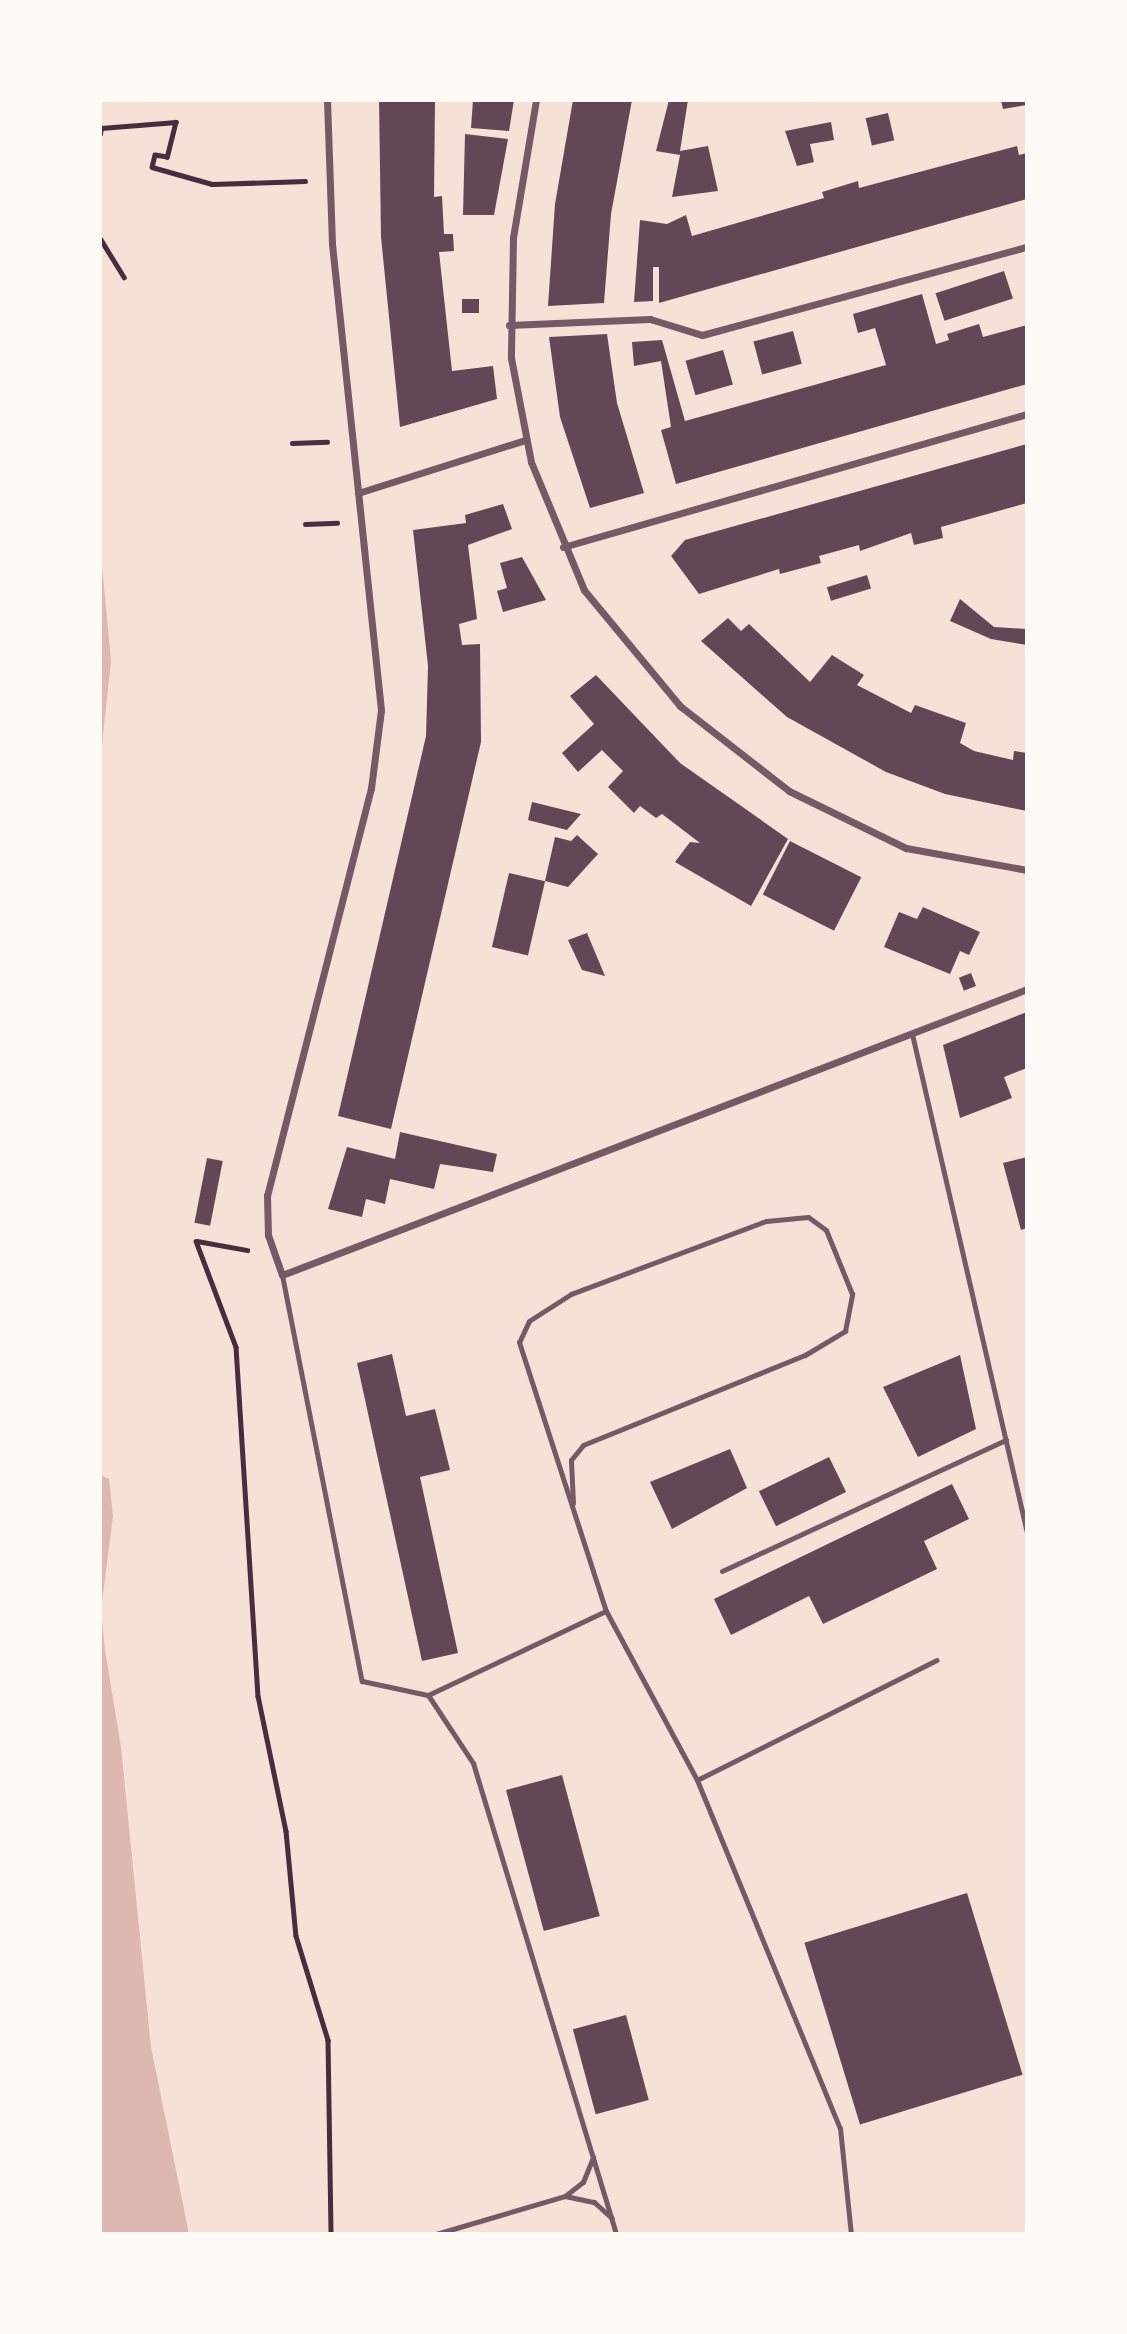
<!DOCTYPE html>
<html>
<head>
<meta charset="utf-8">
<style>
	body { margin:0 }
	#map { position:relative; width:1127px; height:2334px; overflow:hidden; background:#f7e1d7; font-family:"Sofia Sans Condensed",sans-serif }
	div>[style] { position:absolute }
	.water>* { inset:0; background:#dcb8b0 }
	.building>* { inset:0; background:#644757; transform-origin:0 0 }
	.path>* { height:4.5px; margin:-2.25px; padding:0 2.25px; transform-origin:2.25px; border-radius:2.25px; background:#4a2c40 }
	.service>* { height:5px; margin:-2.5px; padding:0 2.5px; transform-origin:2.5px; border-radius:2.5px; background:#755966 }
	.minor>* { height:7px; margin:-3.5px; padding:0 3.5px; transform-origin:3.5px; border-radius:3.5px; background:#755966 }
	span { translate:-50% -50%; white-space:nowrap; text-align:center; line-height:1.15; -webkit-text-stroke:7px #fffaf5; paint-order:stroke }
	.frame { position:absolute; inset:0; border:102px solid #fffaf5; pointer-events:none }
</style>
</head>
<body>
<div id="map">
	<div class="water">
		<i style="clip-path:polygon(100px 545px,111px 661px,100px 763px)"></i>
		<i style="clip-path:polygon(100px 1475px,109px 1479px,113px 1516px,101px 1610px,105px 1650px,121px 1747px,151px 2047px,189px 2234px,100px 2234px)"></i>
	</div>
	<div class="building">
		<i style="clip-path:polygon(379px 100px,435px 100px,434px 197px,442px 196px,444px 234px,453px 234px,454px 251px,439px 252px,452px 371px,493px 366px,497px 399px,400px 427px,381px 237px)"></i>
		<i style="clip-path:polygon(473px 100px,514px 100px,509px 131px,471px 128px)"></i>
		<i style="clip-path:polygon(573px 100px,632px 100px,611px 214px,604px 303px,548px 306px,555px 204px)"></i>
		<i style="clip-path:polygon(669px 100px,688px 100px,680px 151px,708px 146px,718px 191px,672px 197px,680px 155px,656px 151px)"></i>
		<i style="clip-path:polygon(1001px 100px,1027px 100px,1027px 105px,1003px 109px)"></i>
		<i style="left:888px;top:113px;width:28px;height:23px;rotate:77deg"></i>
		<i style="clip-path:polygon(831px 122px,834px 140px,810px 144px,814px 162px,797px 166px,785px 131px)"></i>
		<i style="clip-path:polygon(465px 134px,508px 139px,494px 215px,463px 215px)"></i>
		<i style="clip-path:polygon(1017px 146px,1019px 155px,1027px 153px,1027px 199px,659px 303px,659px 267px,653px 267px,653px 301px,634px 302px,640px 220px,667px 224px,686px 215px,692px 236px,824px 198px,822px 192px,858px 181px,859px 188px)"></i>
		<i style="left:1004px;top:271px;width:29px;height:72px;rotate:72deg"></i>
		<i style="clip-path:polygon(922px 294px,936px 344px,949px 340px,947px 334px,979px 324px,983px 337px,1027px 325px,1027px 384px,676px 484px,661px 430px,671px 427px,661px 361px,634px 366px,632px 342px,662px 340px,685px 421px,886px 365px,875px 328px,858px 333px,853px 314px)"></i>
		<i style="left:479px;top:299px;width:14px;height:17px;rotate:90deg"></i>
		<i style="left:793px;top:331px;width:34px;height:41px;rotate:75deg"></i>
		<i style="clip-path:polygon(607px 334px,617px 403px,644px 493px,590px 508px,560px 417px,549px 337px)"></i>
		<i style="left:723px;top:350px;width:36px;height:39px;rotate:74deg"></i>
		<i style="clip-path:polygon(1027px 444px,1027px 503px,941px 527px,943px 538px,914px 545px,911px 533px,860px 551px,859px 545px,819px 556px,821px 563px,780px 574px,779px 569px,699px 594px,671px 556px,685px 540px)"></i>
		<i style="clip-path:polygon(503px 504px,512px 529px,468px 545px,477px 619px,459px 624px,462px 645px,480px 644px,481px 742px,391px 1129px,338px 1116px,426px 736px,428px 666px,413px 530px,466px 523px,465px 515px)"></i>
		<i style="clip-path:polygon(522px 557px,546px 600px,503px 612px,497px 591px,507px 588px,500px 563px)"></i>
		<i style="left:867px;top:575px;width:14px;height:42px;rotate:73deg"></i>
		<i style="clip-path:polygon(960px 599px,994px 627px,1027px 629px,1027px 645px,991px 639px,950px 621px)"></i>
		<i style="clip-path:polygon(728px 618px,741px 631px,749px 624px,810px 682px,832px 655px,864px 675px,857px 685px,911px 713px,915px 705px,966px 723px,960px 743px,974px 751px,1013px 760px,1014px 751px,1027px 753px,1027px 811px,945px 794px,886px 772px,787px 717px,701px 641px)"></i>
		<i style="clip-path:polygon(596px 675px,680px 763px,788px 839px,751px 906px,675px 862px,690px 842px,700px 843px,662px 814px,656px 818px,640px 806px,634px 813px,608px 787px,623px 771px,602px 750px,578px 772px,562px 753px,594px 724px,570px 696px)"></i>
		<i style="clip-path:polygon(532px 802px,581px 814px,567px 830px,528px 820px)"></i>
		<i style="clip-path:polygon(577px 835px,598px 854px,568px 887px,545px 881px,555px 837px,571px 841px)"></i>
		<i style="left:790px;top:841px;width:80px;height:60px;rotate:27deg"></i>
		<i style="left:509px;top:873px;width:37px;height:76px;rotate:13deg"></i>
		<i style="clip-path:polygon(923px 907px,980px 932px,969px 955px,960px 951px,950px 974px,884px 947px,899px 912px,917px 919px)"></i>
		<i style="clip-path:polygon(587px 933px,605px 976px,582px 970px,568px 940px)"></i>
		<i style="left:971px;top:973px;width:14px;height:13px;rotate:69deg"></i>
		<i style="clip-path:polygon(1027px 1012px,1027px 1068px,1004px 1077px,1012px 1098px,960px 1118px,943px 1045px)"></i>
		<i style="clip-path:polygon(400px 1132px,497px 1154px,493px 1172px,440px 1164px,434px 1189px,390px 1179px,385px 1204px,366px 1199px,362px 1217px,328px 1209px,347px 1147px,395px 1159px)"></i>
		<i style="clip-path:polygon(1027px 1157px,1027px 1228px,1021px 1230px,1003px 1163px)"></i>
		<i style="left:207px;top:1158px;width:16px;height:66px;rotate:11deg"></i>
		<i style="clip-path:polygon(392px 1354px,406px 1416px,435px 1409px,450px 1470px,420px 1477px,458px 1653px,422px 1661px,357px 1363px)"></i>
		<i style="clip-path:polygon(960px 1355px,976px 1429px,918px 1457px,883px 1387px)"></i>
		<i style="clip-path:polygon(730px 1449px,747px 1488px,672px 1529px,650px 1482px)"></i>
		<i style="left:829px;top:1457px;width:39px;height:78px;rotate:64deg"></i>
		<i style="clip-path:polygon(952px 1484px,969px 1519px,924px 1541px,937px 1569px,823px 1624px,809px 1596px,731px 1635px,714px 1599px)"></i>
		<i style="left:562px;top:1775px;width:146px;height:58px;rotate:75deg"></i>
		<i style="left:967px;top:1893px;width:190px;height:170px;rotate:73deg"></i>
		<i style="left:626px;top:2015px;width:88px;height:55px;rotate:75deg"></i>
	</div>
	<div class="path">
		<i style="left:100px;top:134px;width:6px;rotate:-81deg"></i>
		<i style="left:101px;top:128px;width:75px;rotate:-4.6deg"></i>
		<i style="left:176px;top:122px;width:36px;rotate:104deg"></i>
		<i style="left:167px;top:157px;width:12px;rotate:-171deg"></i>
		<i style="left:155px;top:155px;width:12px;rotate:104deg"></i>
		<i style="left:152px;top:167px;width:62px;rotate:15.8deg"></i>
		<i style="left:212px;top:184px;width:93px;rotate:-1.8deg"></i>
		<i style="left:100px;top:238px;width:46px;rotate:58.4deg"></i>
		<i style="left:292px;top:443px;width:35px;rotate:-2deg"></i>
		<i style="left:305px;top:524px;width:32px;rotate:-2deg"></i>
		<i style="left:196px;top:1241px;width:113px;rotate:69.3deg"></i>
		<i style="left:236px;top:1347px;width:350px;rotate:86.4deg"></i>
		<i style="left:258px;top:1696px;width:138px;rotate:78.3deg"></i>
		<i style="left:286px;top:1831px;width:105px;rotate:84.6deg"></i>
		<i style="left:296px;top:1936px;width:109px;rotate:72.9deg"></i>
		<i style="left:328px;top:2040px;width:194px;rotate:89.1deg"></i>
		<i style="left:197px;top:1241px;width:51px;rotate:10.2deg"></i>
	</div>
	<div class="service">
		<i style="left:912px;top:1034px;width:512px;rotate:77.02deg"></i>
		<i style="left:282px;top:1275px;width:414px;rotate:78.9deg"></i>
		<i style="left:362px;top:1681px;width:67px;rotate:12deg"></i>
		<i style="left:428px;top:1695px;width:82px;rotate:56.5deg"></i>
		<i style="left:473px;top:1763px;width:492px;rotate:73.1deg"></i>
		<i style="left:573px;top:1503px;width:43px;rotate:-92.7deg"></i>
		<i style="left:571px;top:1460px;width:19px;rotate:-51deg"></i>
		<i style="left:583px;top:1445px;width:240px;rotate:-22.1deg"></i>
		<i style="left:805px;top:1355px;width:47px;rotate:-31deg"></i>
		<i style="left:845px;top:1331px;width:38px;rotate:-79deg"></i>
		<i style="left:852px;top:1294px;width:69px;rotate:-112.1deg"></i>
		<i style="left:826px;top:1230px;width:22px;rotate:-144deg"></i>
		<i style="left:808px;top:1217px;width:42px;rotate:174.6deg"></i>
		<i style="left:766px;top:1221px;width:208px;rotate:159.5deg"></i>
		<i style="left:571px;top:1294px;width:50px;rotate:147.3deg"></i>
		<i style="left:529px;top:1321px;width:23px;rotate:115deg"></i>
		<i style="left:519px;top:1342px;width:283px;rotate:72.1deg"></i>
		<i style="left:606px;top:1611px;width:192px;rotate:61.7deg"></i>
		<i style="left:697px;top:1780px;width:376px;rotate:67.7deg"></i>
		<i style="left:840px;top:2128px;width:107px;rotate:84.1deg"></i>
		<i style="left:722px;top:1571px;width:313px;rotate:-24.8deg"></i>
		<i style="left:428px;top:1695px;width:197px;rotate:-25.3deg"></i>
		<i style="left:697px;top:1780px;width:268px;rotate:-26.6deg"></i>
		<i style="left:565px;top:2196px;width:30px;rotate:12deg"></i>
		<i style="left:594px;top:2202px;width:24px;rotate:42deg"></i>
		<i style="left:436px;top:2234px;width:134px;rotate:-16.4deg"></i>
		<i style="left:565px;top:2196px;width:23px;rotate:-38deg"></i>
		<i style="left:583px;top:2182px;width:27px;rotate:-68deg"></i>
	</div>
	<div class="minor">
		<i style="left:327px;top:100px;width:144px;rotate:88deg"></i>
		<i style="left:332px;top:244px;width:469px;rotate:84deg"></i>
		<i style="left:381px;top:710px;width:79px;rotate:97.3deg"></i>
		<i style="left:371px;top:788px;width:420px;rotate:104.3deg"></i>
		<i style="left:267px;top:1195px;width:40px;rotate:88.6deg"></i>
		<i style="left:268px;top:1235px;width:42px;rotate:70.7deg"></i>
		<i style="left:282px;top:1275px;width:798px;rotate:-21deg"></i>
		<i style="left:536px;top:100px;width:140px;rotate:99.5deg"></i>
		<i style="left:513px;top:238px;width:120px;rotate:91deg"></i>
		<i style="left:511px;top:358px;width:106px;rotate:79.1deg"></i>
		<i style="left:531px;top:462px;width:139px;rotate:67.5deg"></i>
		<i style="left:584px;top:590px;width:151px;rotate:50.4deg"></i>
		<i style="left:680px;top:706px;width:138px;rotate:37.9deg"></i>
		<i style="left:789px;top:791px;width:130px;rotate:26deg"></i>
		<i style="left:906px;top:848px;width:123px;rotate:10.3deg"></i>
		<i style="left:509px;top:325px;width:141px;rotate:-2.4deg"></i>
		<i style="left:650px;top:319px;width:54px;rotate:17.1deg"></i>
		<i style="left:702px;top:335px;width:337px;rotate:-15.2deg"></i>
		<i style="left:358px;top:493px;width:175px;rotate:-17.6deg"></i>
		<i style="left:563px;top:547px;width:483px;rotate:-16deg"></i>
	</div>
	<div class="frame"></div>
</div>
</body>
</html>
